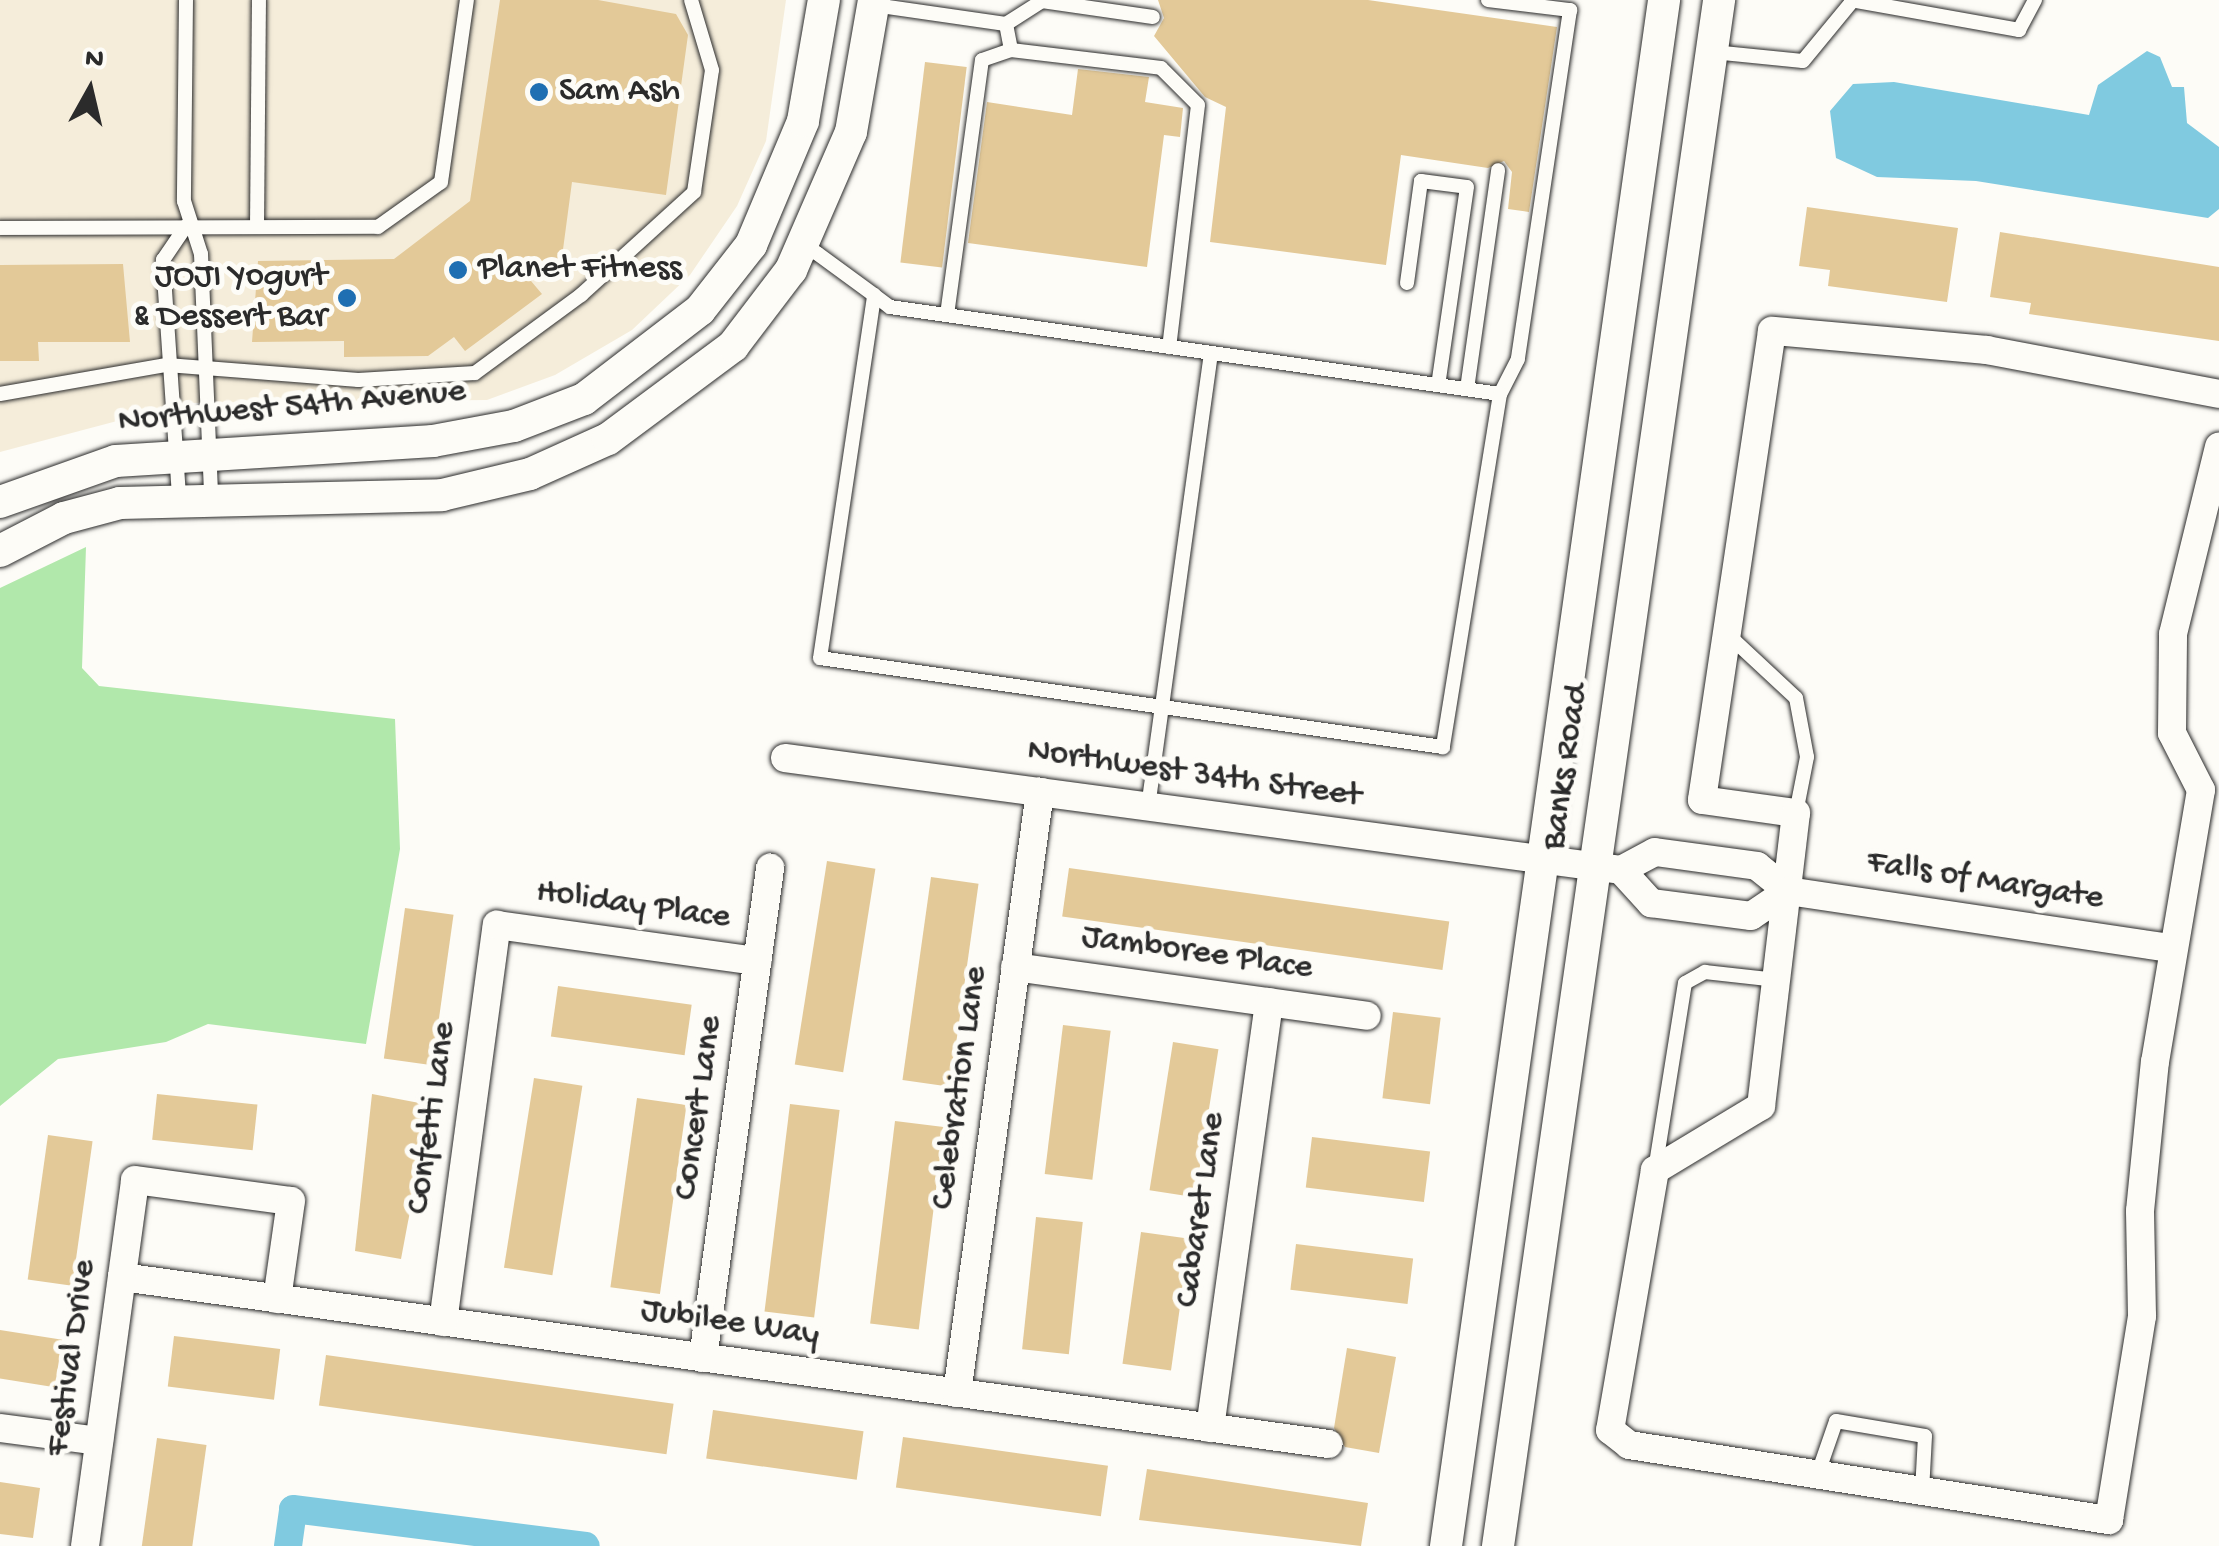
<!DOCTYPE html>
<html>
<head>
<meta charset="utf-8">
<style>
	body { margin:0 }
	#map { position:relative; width:2219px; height:1546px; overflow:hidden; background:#fdfcf7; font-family:"Gochi Hand",sans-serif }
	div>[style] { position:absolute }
	.built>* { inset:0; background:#f5edda }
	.green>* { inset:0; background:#b1e8ab }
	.water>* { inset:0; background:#80cae0 }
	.canal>* { height:28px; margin:-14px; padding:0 14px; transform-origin:14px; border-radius:14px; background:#80cae0 }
	.building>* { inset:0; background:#e3c998; transform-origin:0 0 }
	.roads { filter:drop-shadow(0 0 2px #2b2b2b) drop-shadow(0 0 2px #2b2b2b) }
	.service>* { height:14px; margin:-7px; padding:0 7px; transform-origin:7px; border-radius:7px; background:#fdfcf7 }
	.minor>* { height:28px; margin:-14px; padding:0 14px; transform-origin:14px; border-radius:14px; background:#fdfcf7 }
	.tertiary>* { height:32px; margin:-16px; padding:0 16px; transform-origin:16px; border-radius:16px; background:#fdfcf7 }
	.dots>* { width:28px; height:28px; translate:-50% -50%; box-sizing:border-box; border:5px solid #fdfcf7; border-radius:50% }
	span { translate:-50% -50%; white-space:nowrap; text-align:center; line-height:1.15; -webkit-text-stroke:10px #fdfcf7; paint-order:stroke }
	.poi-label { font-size:35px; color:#2b2b2b }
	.left { translate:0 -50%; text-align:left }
	.right { translate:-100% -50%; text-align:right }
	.street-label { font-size:35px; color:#2b2b2b }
	.north { position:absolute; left:40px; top:40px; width:100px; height:100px; -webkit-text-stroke:8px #fdfcf7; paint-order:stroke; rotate:8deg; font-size:28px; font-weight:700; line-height:40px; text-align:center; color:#2b2b2b }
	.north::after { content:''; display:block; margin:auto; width:35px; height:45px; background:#2b2b2b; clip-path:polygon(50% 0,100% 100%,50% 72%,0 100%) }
</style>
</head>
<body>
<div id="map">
	<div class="built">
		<i style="clip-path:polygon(0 0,786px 0,766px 141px,737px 206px,690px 275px,632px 330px,555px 375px,487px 400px,185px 403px,0 452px)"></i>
	</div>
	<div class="green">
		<i style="clip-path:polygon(86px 547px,82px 668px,99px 686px,395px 719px,400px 849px,366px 1044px,208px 1024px,166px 1042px,58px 1059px,0 1106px,0 588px)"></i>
	</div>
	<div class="water">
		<i style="clip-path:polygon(2147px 51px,2160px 57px,2172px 87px,2184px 87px,2187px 123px,2219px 147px,2219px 209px,2208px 218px,1976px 181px,1877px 177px,1836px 158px,1830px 111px,1853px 84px,1894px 82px,2089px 115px,2098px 85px)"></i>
	</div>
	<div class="canal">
		<i style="left:288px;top:1546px;width:37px;rotate:-82deg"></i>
		<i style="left:293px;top:1509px;width:295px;rotate:7.2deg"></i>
	</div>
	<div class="building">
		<i style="clip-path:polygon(500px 0,598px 0,676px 14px,688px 35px,666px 195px,572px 182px,562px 257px,531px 281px,542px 294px,465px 351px,454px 337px,428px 356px,344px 357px,344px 341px,252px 342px,258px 261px,394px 259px,470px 201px)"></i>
		<i style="clip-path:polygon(1158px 0,1368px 0,1557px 27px,1529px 212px,1508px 209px,1512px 172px,1504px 161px,1488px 168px,1401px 155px,1386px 265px,1210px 242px,1226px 107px,1205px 97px,1154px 36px,1164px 18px)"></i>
		<i style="left:925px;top:62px;width:42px;height:202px;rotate:7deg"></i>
		<i style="clip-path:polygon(1078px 69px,1149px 77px,1145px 102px,1183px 108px,1180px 137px,1164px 135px,1147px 267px,968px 243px,987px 102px,1072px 115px)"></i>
		<i style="clip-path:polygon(1807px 207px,1958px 228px,1947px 302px,1828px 286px,1830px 270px,1799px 266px)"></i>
		<i style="clip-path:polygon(2000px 232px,2219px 267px,2219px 341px,2029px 314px,2031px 303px,1990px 297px)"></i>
		<i style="clip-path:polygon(123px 264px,130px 342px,38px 342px,39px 361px,0 361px,0 265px)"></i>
		<i style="left:827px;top:861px;width:49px;height:206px;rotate:9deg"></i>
		<i style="left:1069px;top:868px;width:384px;height:49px;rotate:8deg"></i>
		<i style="left:931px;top:877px;width:48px;height:205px;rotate:8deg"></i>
		<i style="left:405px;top:908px;width:49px;height:152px;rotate:8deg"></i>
		<i style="left:558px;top:986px;width:135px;height:51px;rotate:8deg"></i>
		<i style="left:1393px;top:1012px;width:48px;height:87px;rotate:7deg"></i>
		<i style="left:1063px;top:1025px;width:48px;height:150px;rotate:7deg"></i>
		<i style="left:1173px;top:1042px;width:46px;height:150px;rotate:9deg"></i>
		<i style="left:534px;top:1078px;width:49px;height:192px;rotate:9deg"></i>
		<i style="left:157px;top:1094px;width:101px;height:46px;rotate:6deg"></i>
		<i style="clip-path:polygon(372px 1094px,430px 1105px,401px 1259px,355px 1251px)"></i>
		<i style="left:637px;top:1098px;width:50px;height:191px;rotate:8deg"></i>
		<i style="left:790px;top:1104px;width:50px;height:209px;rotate:7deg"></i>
		<i style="left:895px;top:1121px;width:49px;height:204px;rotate:7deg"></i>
		<i style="left:48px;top:1135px;width:45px;height:146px;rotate:8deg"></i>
		<i style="left:1312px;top:1137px;width:119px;height:51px;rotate:7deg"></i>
		<i style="left:1036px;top:1217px;width:47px;height:133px;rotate:6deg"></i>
		<i style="left:1141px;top:1232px;width:49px;height:133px;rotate:8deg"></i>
		<i style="left:1296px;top:1244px;width:118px;height:46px;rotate:7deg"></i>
		<i style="left:0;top:1330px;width:63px;height:48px;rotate:9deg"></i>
		<i style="left:174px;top:1336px;width:107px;height:51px;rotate:7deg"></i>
		<i style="clip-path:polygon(1347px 1348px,1396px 1357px,1379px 1453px,1345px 1447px,1334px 1428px)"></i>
		<i style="left:326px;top:1355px;width:351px;height:51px;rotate:8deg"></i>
		<i style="left:713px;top:1410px;width:152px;height:49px;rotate:8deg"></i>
		<i style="left:903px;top:1437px;width:207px;height:51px;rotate:8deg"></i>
		<i style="left:157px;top:1438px;width:50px;height:109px;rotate:8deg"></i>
		<i style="clip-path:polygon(1147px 1469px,1368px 1503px,1361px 1546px,1139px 1520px)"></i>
		<i style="clip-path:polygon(0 1482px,40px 1488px,33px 1538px,0 1534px)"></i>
	</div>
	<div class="roads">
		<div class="service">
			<i style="left:186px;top:0;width:201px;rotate:90.6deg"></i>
			<i style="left:184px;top:201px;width:56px;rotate:72.2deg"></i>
			<i style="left:201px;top:254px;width:241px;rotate:87.6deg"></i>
			<i style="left:1488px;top:0;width:83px;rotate:7deg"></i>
			<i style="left:1570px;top:10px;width:353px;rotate:98.5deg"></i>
			<i style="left:1518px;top:359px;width:39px;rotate:117deg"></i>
			<i style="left:1851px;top:0;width:171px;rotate:10.1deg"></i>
			<i style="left:2019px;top:30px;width:34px;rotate:-62deg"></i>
			<i style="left:874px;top:5px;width:133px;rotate:8.2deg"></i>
			<i style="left:1006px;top:24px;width:43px;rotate:-32.6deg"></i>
			<i style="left:1042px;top:1px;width:112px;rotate:8.2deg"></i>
			<i style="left:1006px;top:24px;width:26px;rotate:79deg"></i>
			<i style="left:1011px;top:50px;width:151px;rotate:6.8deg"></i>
			<i style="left:1161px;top:68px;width:52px;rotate:45deg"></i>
			<i style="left:1198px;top:105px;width:244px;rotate:96.8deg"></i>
			<i style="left:1713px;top:52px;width:90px;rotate:5.7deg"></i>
			<i style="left:1803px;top:61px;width:74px;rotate:-50.5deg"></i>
			<i style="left:257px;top:226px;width:226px;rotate:-89.5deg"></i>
			<i style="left:0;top:228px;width:378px;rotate:-0.2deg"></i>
			<i style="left:378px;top:227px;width:77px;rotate:-35.5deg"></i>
			<i style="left:441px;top:182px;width:184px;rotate:-81.9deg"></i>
			<i style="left:805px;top:244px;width:16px;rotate:38deg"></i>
			<i style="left:818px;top:254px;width:69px;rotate:36.2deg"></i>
			<i style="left:874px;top:295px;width:20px;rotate:37deg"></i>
			<i style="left:890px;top:307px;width:616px;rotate:8.12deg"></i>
			<i style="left:1500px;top:394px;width:358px;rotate:99.2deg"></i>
			<i style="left:1443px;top:747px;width:629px;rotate:-171.87deg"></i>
			<i style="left:820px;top:658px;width:367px;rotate:-81.5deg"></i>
			<i style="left:1407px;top:283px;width:103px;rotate:-82.2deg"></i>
			<i style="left:1421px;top:181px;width:46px;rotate:7.4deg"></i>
			<i style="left:1467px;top:187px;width:200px;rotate:98.3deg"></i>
			<i style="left:947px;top:315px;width:257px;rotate:-82.2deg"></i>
			<i style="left:982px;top:60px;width:31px;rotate:-19deg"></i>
			<i style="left:1467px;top:389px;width:221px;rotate:-81.9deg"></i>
			<i style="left:0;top:394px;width:169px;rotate:-9.9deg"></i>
			<i style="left:167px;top:365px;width:192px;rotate:4.5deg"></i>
			<i style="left:358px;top:380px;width:117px;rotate:-3.4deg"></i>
			<i style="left:475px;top:373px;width:132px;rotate:-36.3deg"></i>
			<i style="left:581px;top:295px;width:153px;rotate:-42.3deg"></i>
			<i style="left:694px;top:192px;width:123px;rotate:-81.6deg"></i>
			<i style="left:712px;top:70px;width:73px;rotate:-106.7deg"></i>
			<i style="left:179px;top:496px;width:237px;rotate:-93.9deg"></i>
			<i style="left:163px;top:260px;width:41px;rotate:-55.9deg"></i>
			<i style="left:1725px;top:632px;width:97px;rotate:42.9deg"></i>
			<i style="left:1796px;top:698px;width:60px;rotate:79.4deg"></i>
			<i style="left:1807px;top:757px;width:57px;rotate:101.1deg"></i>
			<i style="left:1148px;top:807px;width:458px;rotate:-82.1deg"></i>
			<i style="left:1655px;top:1170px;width:189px;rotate:-80.9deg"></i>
			<i style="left:1685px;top:983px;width:23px;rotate:-29deg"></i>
			<i style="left:1705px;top:972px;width:72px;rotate:6.3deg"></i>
			<i style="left:1817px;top:1476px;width:58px;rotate:-70.9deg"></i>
			<i style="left:1836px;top:1421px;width:90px;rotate:9.6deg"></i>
			<i style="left:1925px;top:1436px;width:56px;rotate:93.1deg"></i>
		</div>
		<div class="minor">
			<i style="left:2219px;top:394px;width:236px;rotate:-169.3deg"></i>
			<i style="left:1987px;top:350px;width:216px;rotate:-174.9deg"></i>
			<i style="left:1772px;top:331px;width:474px;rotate:98.5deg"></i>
			<i style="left:1702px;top:800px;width:95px;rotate:7.9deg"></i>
			<i style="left:1796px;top:813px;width:295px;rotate:96.8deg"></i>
			<i style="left:1761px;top:1106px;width:124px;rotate:148.9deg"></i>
			<i style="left:1655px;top:1170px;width:264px;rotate:99.8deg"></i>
			<i style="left:1610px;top:1430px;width:24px;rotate:38deg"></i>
			<i style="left:1629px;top:1445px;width:486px;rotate:8.9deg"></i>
			<i style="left:2109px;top:1520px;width:207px;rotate:-80.8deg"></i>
			<i style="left:2142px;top:1316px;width:105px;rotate:-91.1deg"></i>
			<i style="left:2140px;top:1211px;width:150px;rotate:-84.3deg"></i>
			<i style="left:2155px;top:1062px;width:276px;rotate:-80.4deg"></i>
			<i style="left:2201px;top:790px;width:64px;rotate:-117deg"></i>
			<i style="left:2172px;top:733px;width:99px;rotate:-89.4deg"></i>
			<i style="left:2173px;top:634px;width:193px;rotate:-76.2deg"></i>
			<i style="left:785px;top:758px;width:843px;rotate:7.63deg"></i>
			<i style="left:1621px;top:870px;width:38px;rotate:-28deg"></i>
			<i style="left:1655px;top:852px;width:103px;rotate:7.8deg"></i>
			<i style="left:1757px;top:866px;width:40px;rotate:39deg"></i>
			<i style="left:1788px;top:891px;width:387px;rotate:8.5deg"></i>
			<i style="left:1621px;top:870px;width:45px;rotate:47.7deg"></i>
			<i style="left:1651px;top:903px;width:101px;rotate:7.4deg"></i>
			<i style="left:1751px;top:916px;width:45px;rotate:-34deg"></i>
			<i style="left:1015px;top:967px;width:355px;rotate:7.9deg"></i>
			<i style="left:122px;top:1277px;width:1218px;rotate:7.88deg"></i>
			<i style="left:443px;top:1322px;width:401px;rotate:-82.3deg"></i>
			<i style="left:497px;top:925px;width:263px;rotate:7.9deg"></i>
			<i style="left:703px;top:1358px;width:495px;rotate:-82.2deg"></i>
			<i style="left:957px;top:1393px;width:607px;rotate:-82.14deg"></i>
			<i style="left:0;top:1428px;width:100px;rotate:7.5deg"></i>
			<i style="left:1210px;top:1428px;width:430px;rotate:-82.1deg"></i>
			<i style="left:85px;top:1546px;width:369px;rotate:-82.2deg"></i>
			<i style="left:135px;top:1180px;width:157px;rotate:7.7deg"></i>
			<i style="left:291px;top:1201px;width:99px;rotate:98.1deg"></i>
		</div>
		<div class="tertiary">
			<i style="left:0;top:502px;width:123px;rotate:-19.5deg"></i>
			<i style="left:116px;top:461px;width:318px;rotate:-3.6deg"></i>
			<i style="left:433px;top:441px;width:82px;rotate:-10.5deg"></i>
			<i style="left:514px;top:426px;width:75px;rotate:-21.1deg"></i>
			<i style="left:584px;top:399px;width:146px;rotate:-37.5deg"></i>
			<i style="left:700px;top:310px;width:83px;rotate:-51.9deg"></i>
			<i style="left:751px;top:245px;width:134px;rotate:-67.2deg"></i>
			<i style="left:803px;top:121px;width:123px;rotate:-80.2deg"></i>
			<i style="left:0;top:551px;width:72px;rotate:-27.3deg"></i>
			<i style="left:64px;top:518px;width:58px;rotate:-15deg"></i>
			<i style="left:120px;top:503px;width:322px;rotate:-1.4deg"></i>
			<i style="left:442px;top:495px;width:90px;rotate:-13.4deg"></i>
			<i style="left:530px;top:474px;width:85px;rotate:-24.2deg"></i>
			<i style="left:608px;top:439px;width:156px;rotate:-36.6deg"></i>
			<i style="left:733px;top:346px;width:96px;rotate:-52.7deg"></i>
			<i style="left:791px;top:270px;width:150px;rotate:-66.5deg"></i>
			<i style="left:851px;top:132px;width:134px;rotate:-80.1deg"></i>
			<i style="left:1446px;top:1546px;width:1561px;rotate:-81.97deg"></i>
			<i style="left:1498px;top:1546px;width:1562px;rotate:-81.86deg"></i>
		</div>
	</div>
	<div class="dots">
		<i style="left:539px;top:92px;background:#1f6fb2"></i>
		<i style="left:458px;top:270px;background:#1f6fb2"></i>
		<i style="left:347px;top:298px;background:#1f6fb2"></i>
	</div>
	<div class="poi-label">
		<span class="left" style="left:559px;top:92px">Sam Ash</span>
		<span class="left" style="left:478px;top:270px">Planet Fitness</span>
		<span class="right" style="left:327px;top:298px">JOJI Yogurt<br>&amp; Dessert Bar</span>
	</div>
	<div class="street-label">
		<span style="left:292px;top:408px;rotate:-5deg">Northwest 54th Avenue</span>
		<span style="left:1567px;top:767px;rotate:-82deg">Banks Road</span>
		<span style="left:1194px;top:775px;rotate:8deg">Northwest 34th Street</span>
		<span style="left:1985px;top:882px;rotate:9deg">Falls of Margate</span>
		<span style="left:633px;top:906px;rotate:8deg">Holiday Place</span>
		<span style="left:1197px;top:954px;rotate:8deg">Jamboree Place</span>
		<span style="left:961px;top:1088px;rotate:-82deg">Celebration Lane</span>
		<span style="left:700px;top:1108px;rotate:-82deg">Concert Lane</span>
		<span style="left:433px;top:1118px;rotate:-82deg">Confetti Lane</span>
		<span style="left:1202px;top:1210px;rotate:-82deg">Cabaret Lane</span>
		<span style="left:730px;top:1324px;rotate:8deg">Jubilee Way</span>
		<span style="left:73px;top:1358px;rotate:-82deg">Festival Drive</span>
	</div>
	<div class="north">N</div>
</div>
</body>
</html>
